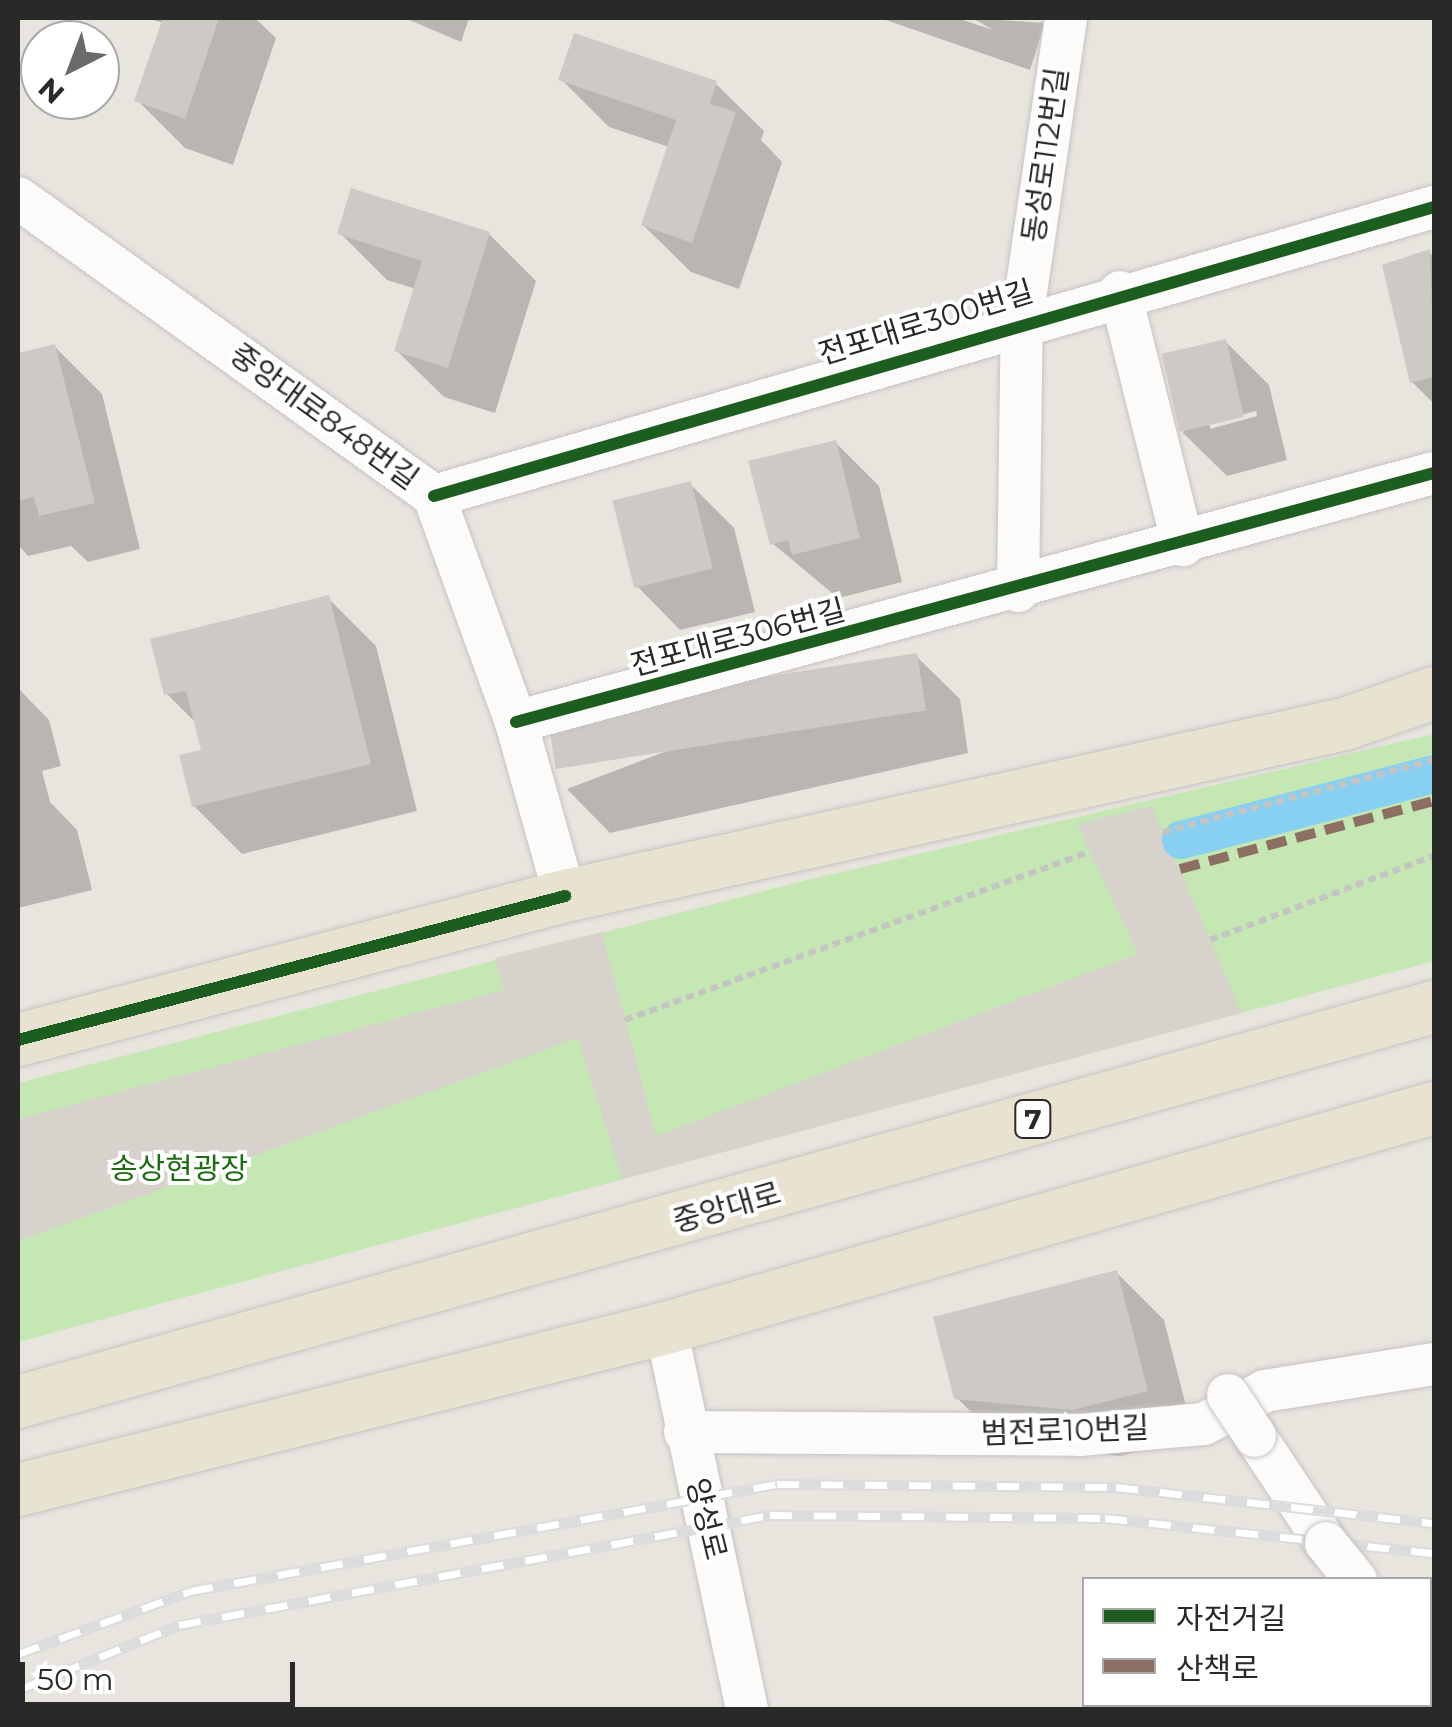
<!DOCTYPE html>
<html>
<head>
<meta charset="utf-8">
<style>
	body { margin:0 }
	#map { position:relative; width:1452px; height:1727px; overflow:hidden; background:#e8e4de; font-family:Montserrat,"Noto Sans KR",sans-serif }
	div>[style] { position:absolute }
	.green>* { inset:0; background:#c5e7b3 }
	.plaza>* { inset:0; background:#d7d2cc }
	.shadow>* { inset:0; background:#0003 }
	.canal>* { height:38px; margin:-19px; padding:0 19px; transform-origin:19px; border-radius:19px; background:#88d0f2 }
	.building>* { inset:0; background:#cdcac5; transform-origin:0 0 }
	.path>* { height:6px; margin-top:-3px; transform-origin:0; background:repeating-linear-gradient(90deg,#c4c4c3 0 8px,transparent 0 13px) }
	.roads { filter:drop-shadow(0 0 2px #c5c3c4) drop-shadow(0 0 2px #c5c3c4) }
	.minor>* { height:42px; margin:-21px; padding:0 21px; transform-origin:21px; border-radius:21px; background:#fcfbfa }
	.major>* { height:52px; margin:-26px; padding:0 26px; transform-origin:26px; border-radius:26px; background:#e8e3d0 }
	.rail>* { height:11px; margin-top:-5.5px; transform-origin:0; background:repeating-linear-gradient(90deg,#fff 0 22px,#dcdcde 0 44px); box-sizing:border-box; border-block:2px solid #dcdcde }
	.bridges { filter:drop-shadow(0 0 2px #c5c3c4) drop-shadow(0 0 2px #c5c3c4) }
	.minor-bridge>* { height:42px; margin:-21px; padding:0 21px; transform-origin:21px; border-radius:21px; background:#fcfbfa }
	.quiet>* { height:10px; margin-top:-5px; transform-origin:0; background:repeating-linear-gradient(90deg,#8d6e63 0 20px,transparent 0 30px) }
	.cycleway>* { height:12px; margin:-6px; padding:0 6px; transform-origin:6px; border-radius:6px; background:#1b5e20 }
	span { translate:-50% -50%; white-space:nowrap; text-align:center; line-height:1.15; -webkit-text-stroke:8px #fff; paint-order:stroke }
	.shield-label span { padding:2px 8px; background:#fff; border:2px solid; border-radius:8px; -webkit-text-stroke-width:0 }
	.shield-label { font-size:28px; color:#292929; font-weight:700 }
	.street-label { font-size:30px; color:#292929 }
	.park-label { font-size:30px; color:#1f6d12 }
	.frame { position:absolute; inset:0; border:20px solid #292929; pointer-events:none }
	.legend { position:absolute; left:1082px; top:1577px; width:350px; height:130px; box-sizing:border-box; background:#fff; border:2px solid #a9a9a9; margin:0; padding:12px 18px; list-style:none; font-size:30px; color:#292929 }
	.legend li { display:flex; align-items:center; gap:20px; height:50px }
	.legend b { width:50px; border:2px solid #a9a9a9 }
	.north { position:absolute; left:20px; top:20px; width:100px; height:100px; box-sizing:border-box; background:#fff; border:2px solid #a9a9a9; border-radius:50%; rotate:222deg; font-size:28px; font-weight:700; line-height:40px; text-align:center; color:#292929 }
	.north::after { content:''; display:block; margin:auto; width:35px; height:45px; background:#6c6a68; clip-path:polygon(50% 0,100% 100%,50% 72%,0 100%) }
	.scale { position:absolute; left:20px; top:1662px; width:275px; height:45px; box-sizing:border-box; border:5px solid #292929; border-top:0; padding-left:12px; font-size:30px; line-height:35px; white-space:nowrap; color:#292929; -webkit-text-stroke:8px #fff; paint-order:stroke }
</style>
</head>
<body>
<div id="map">
	<div class="green">
		<i style="clip-path:polygon(1434px 734px,1434px 961px,18px 1342px,18px 1083px,807px 880px)"></i>
	</div>
	<div class="plaza">
		<i style="clip-path:polygon(1152px 806px,1242px 1013px,622px 1179px,578px 1038px,18px 1241px,18px 1119px,504px 990px,495px 958px,602px 932px,656px 1136px,1138px 954px,1077px 824px)"></i>
	</div>
	<div class="shadow">
		<i style="clip-path:polygon(147px 18px,255px 18px,276px 38px,233px 165px,185px 148px,137px 100px,163px 23px)"></i>
		<i style="clip-path:polygon(405px 18px,469px 18px,461px 42px)"></i>
		<i style="clip-path:polygon(880px 18px,957px 18px,993px 30px,972px 18px,1045px 23px,1030px 70px)"></i>
		<i style="clip-path:polygon(561px 79px,716px 84px,764px 131px,761px 140px,782px 162px,739px 289px,691px 272px,643px 225px,669px 147px,609px 127px)"></i>
		<i style="clip-path:polygon(340px 233px,489px 234px,536px 281px,495px 413px,444px 397px,397px 351px,416px 289px,387px 280px)"></i>
		<i style="clip-path:polygon(1429px 252px,1434px 257px,1434px 404px,1412px 382px)"></i>
		<i style="clip-path:polygon(evenodd,1225px 341px,1269px 385px,1287px 460px,1227px 476px,1183px 433px,1225px 341px,1256px 411px,1257px 416px,1210px 429px,1210px 423px,1256px 411px)"></i>
		<i style="clip-path:polygon(55px 347px,102px 394px,140px 549px,88px 562px,71px 546px,28px 556px,18px 545px,18px 356px)"></i>
		<i style="clip-path:polygon(835px 442px,879px 486px,902px 582px,838px 598px,772px 543px)"></i>
		<i style="clip-path:polygon(690px 484px,734px 528px,755px 612px,680px 630px,637px 586px)"></i>
		<i style="clip-path:polygon(328px 598px,376px 646px,417px 811px,242px 854px,194px 806px,204px 752px,198px 725px,167px 694px)"></i>
		<i style="clip-path:polygon(916px 656px,960px 699px,968px 753px,610px 833px,567px 789px)"></i>
		<i style="clip-path:polygon(18px 688px,49px 720px,61px 766px,42px 771px,50px 802px,77px 830px,92px 890px,18px 908px)"></i>
		<i style="clip-path:polygon(1117px 1273px,1164px 1320px,1194px 1437px,1120px 1456px,1004px 1445px,957px 1398px)"></i>
	</div>
	<div class="canal">
		<i style="left:1181px;top:840px;width:261px;rotate:-14.6deg"></i>
	</div>
	<div class="building">
		<i style="clip-path:polygon(163px 18px,219px 18px,185px 119px,134px 101px)"></i>
		<i style="clip-path:polygon(574px 33px,717px 81px,710px 104px,736px 112px,692px 243px,641px 225px,676px 120px,558px 80px)"></i>
		<i style="clip-path:polygon(351px 188px,490px 232px,448px 368px,394px 351px,422px 261px,337px 234px)"></i>
		<i style="clip-path:polygon(1430px 249px,1434px 377px,1410px 383px,1382px 265px)"></i>
		<i style="left:1226px;top:339px;width:80px;height:66px;rotate:77deg"></i>
		<i style="clip-path:polygon(55px 344px,95px 503px,39px 516px,34px 497px,18px 501px,18px 353px)"></i>
		<i style="clip-path:polygon(836px 440px,860px 538px,792px 555px,788px 540px,770px 545px,748px 461px)"></i>
		<i style="left:691px;top:481px;width:90px;height:81px;rotate:76deg"></i>
		<i style="clip-path:polygon(329px 595px,371px 764px,192px 807px,179px 755px,201px 750px,186px 691px,164px 695px,150px 639px)"></i>
		<i style="left:917px;top:653px;width:58px;height:375px;rotate:81deg"></i>
		<i style="clip-path:polygon(1117px 1270px,1148px 1391px,1072px 1410px,954px 1399px,933px 1317px)"></i>
	</div>
	<div class="path">
		<i style="left:1163px;top:832px;width:280px;rotate:-14.9deg"></i>
		<i style="left:1210px;top:940px;width:239px;rotate:-20.6deg"></i>
		<i style="left:625px;top:1020px;width:494px;rotate:-19.9deg"></i>
	</div>
	<div class="roads">
		<div class="minor">
			<i style="left:18px;top:198px;width:512px;rotate:35.62deg"></i>
			<i style="left:434px;top:496px;width:240px;rotate:70.1deg"></i>
			<i style="left:516px;top:722px;width:181px;rotate:74.3deg"></i>
			<i style="left:1120px;top:292px;width:261px;rotate:76deg"></i>
			<i style="left:434px;top:496px;width:1041px;rotate:-16.12deg"></i>
			<i style="left:1018px;top:591px;width:271px;rotate:-89.2deg"></i>
			<i style="left:1022px;top:320px;width:305px;rotate:-81.7deg"></i>
			<i style="left:516px;top:722px;width:951px;rotate:-15.18deg"></i>
			<i style="left:666px;top:1328px;width:390px;rotate:78deg"></i>
			<i style="left:685px;top:1432px;width:395px;rotate:0.4deg"></i>
			<i style="left:1080px;top:1435px;width:124px;rotate:-5.1deg"></i>
			<i style="left:1204px;top:1424px;width:69px;rotate:-28.4deg"></i>
			<i style="left:1265px;top:1391px;width:171px;rotate:-9.1deg"></i>
			<i style="left:1255px;top:1436px;width:128px;rotate:56.4deg"></i>
			<i style="left:1430px;top:1666px;width:6px;rotate:51deg"></i>
		</div>
		<div class="major">
			<i style="left:18px;top:1040px;width:566px;rotate:-14.75deg"></i>
			<i style="left:565px;top:896px;width:799px;rotate:-12.44deg"></i>
			<i style="left:1345px;top:724px;width:94px;rotate:-19.2deg"></i>
			<i style="left:18px;top:1402px;width:1470px;rotate:-15.59deg"></i>
			<i style="left:18px;top:1490px;width:668px;rotate:-14.04deg"></i>
			<i style="left:666px;top:1328px;width:799px;rotate:-15.98deg"></i>
		</div>
	</div>
	<div class="rail">
		<i style="left:18px;top:1654px;width:184px;rotate:-20deg"></i>
		<i style="left:191px;top:1591px;width:596px;rotate:-10.35deg"></i>
		<i style="left:777px;top:1484px;width:339px;rotate:0.5deg"></i>
		<i style="left:1116px;top:1487px;width:320px;rotate:6.5deg"></i>
		<i style="left:18px;top:1690px;width:174px;rotate:-22deg"></i>
		<i style="left:179px;top:1625px;width:601px;rotate:-10.54deg"></i>
		<i style="left:770px;top:1515px;width:335px;rotate:0.5deg"></i>
		<i style="left:1105px;top:1518px;width:331px;rotate:6.1deg"></i>
	</div>
	<div class="bridges">
		<div class="minor-bridge">
			<i style="left:1228px;top:1395px;width:49px;rotate:56.6deg"></i>
			<i style="left:1326px;top:1543px;width:48px;rotate:51deg"></i>
		</div>
	</div>
	<div class="quiet">
		<i style="left:1180px;top:869px;width:263px;rotate:-15deg"></i>
	</div>
	<div class="cycleway">
		<i style="left:434px;top:496px;width:1041px;rotate:-16.12deg"></i>
		<i style="left:516px;top:722px;width:951px;rotate:-15.18deg"></i>
		<i style="left:18px;top:1040px;width:566px;rotate:-14.75deg"></i>
	</div>
	<div class="shield-label">
		<span style="left:1033px;top:1119px">7</span>
	</div>
	<div class="street-label">
		<span style="left:1046px;top:155px;rotate:-82deg">동성로112번길</span>
		<span style="left:926px;top:323px;rotate:-17deg">전포대로300번길</span>
		<span style="left:324px;top:417px;rotate:36deg">중앙대로848번길</span>
		<span style="left:738px;top:638px;rotate:-15deg">전포대로306번길</span>
		<span style="left:727px;top:1208px;rotate:-16deg">중앙대로</span>
		<span style="left:1065px;top:1431px;rotate:-2deg">범전로10번길</span>
		<span style="left:706px;top:1519px;rotate:76deg">양성로</span>
	</div>
	<div class="park-label">
		<span style="left:179px;top:1169px">송상현광장</span>
	</div>
	<div class="frame"></div>
	<ul class="legend">
	<li><b style="height:12px;background:#1b5e20"></b>자전거길</li>
	<li><b style="height:12px;background:#8d6e63"></b>산책로</li>
	</ul>
	<div class="north">N</div>
	<div class="scale">50 m</div>
</div>
</body>
</html>
